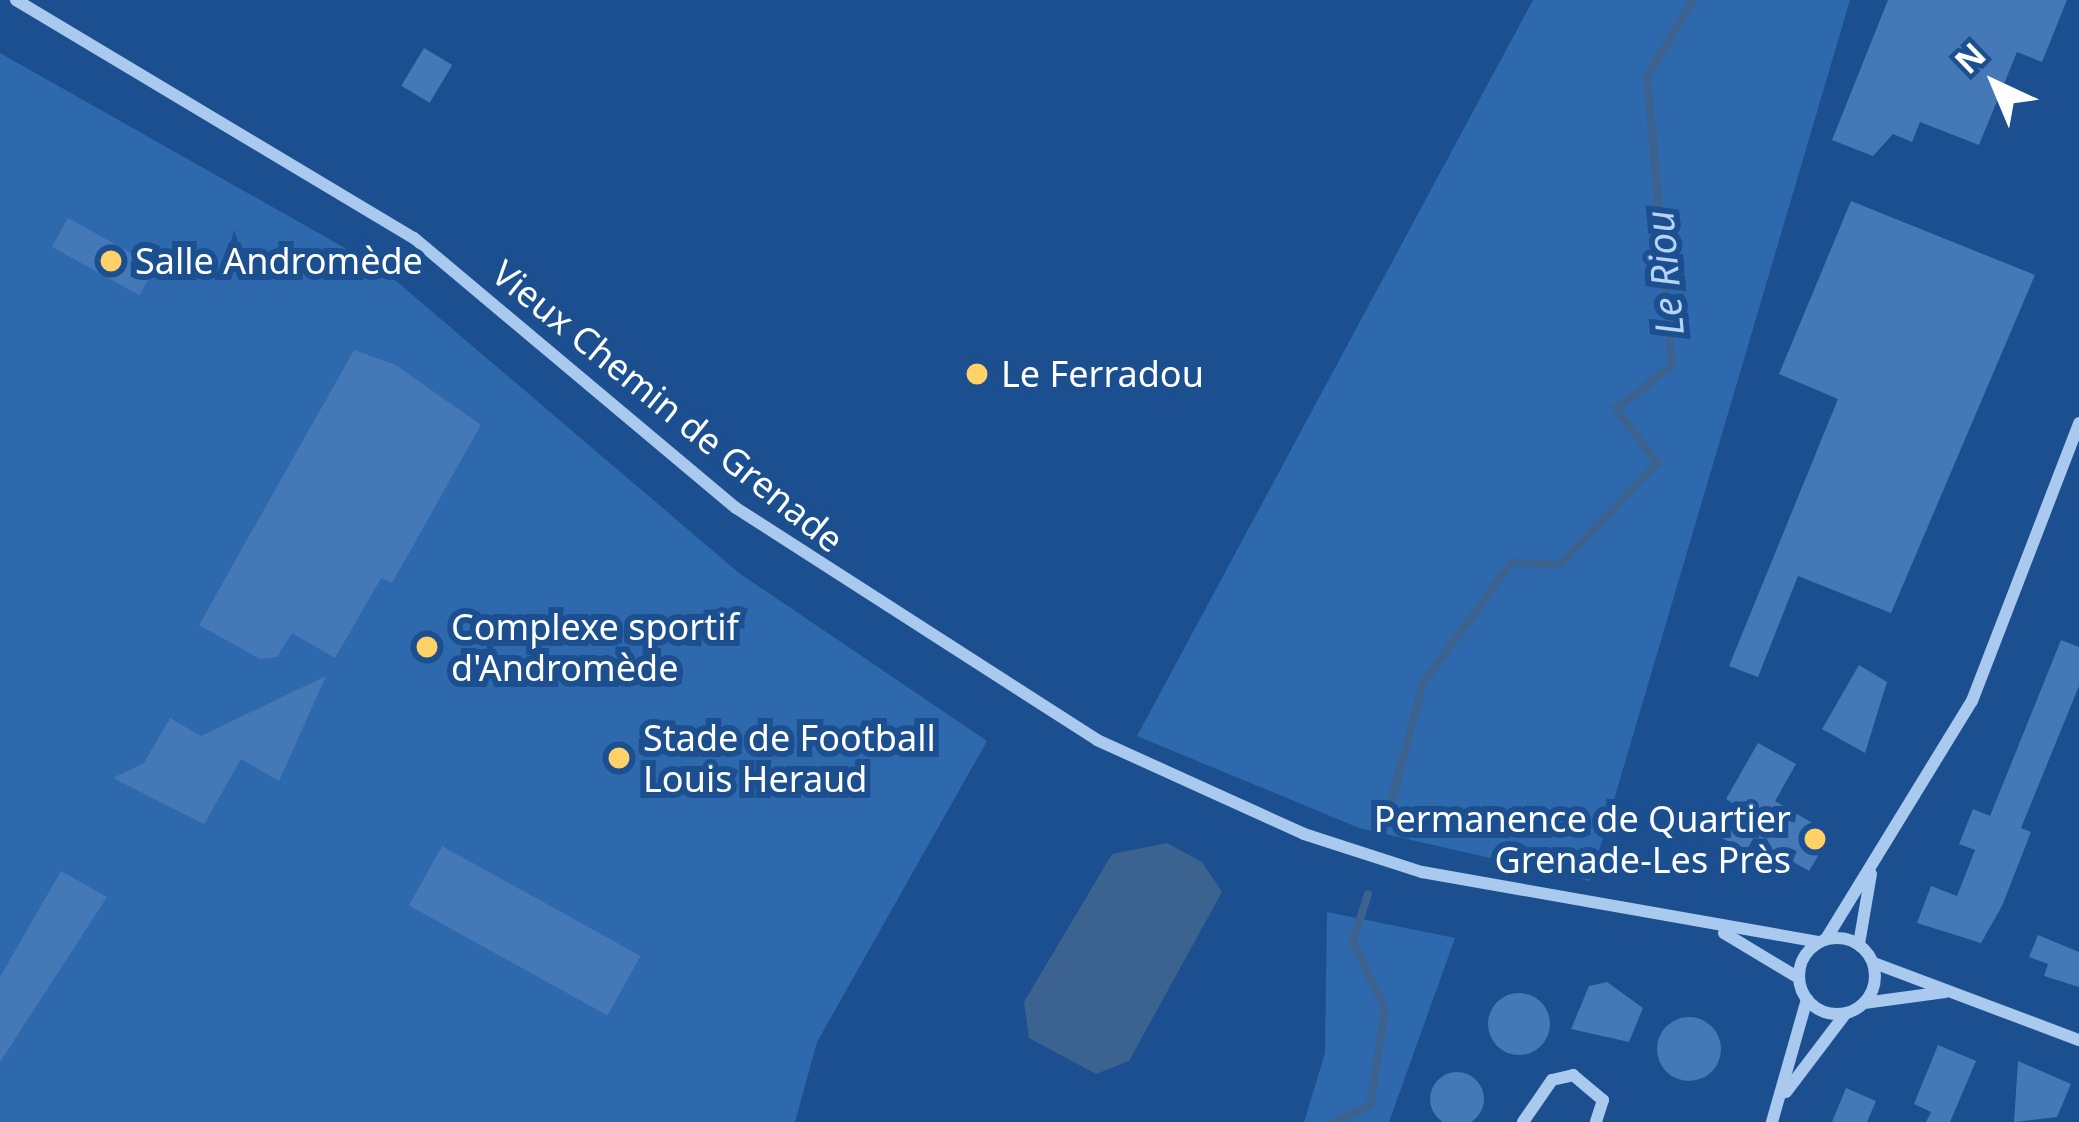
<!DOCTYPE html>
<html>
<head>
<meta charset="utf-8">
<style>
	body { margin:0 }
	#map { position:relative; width:2079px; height:1122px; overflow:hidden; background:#1b4f8f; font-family:"Noto Sans",sans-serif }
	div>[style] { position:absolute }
	.green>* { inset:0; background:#2e69ad }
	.water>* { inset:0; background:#3c6290 }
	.stream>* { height:8px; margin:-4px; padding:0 4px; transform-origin:4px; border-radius:4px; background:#3c6290 }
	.building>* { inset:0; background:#4478b7; transform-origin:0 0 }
	.round { border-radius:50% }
	.street>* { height:12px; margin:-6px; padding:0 6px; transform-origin:6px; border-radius:6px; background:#a9c9ee }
	.street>.ring { margin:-6px; padding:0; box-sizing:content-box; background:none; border:12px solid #a9c9ee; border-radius:50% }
	.dots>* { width:33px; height:33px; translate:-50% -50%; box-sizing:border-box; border:6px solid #1b4f8f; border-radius:50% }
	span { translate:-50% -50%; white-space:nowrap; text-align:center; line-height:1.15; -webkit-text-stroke:12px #1b4f8f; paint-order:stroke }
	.poi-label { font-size:36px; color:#fff }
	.left { translate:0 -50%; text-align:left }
	.right { translate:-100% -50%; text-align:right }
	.street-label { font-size:36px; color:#fff }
	.water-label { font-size:39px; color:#b5d3f5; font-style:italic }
	.north { position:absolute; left:1935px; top:24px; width:120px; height:120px; -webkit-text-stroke:9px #1b4f8f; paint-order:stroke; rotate:316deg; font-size:33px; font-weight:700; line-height:48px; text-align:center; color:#fff }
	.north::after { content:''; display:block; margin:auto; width:42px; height:54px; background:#fff; clip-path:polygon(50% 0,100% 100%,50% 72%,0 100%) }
</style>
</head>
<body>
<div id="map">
	<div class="green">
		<i style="clip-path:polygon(1533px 0,1850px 0,1590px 881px,1359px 828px,1137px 736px)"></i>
		<i style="clip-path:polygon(0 53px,382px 269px,739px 573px,987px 741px,817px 1042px,795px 1122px,0 1122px)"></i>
		<i style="clip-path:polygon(1327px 912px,1455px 938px,1389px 1122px,1304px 1122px,1325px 1053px)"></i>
	</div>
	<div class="water">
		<i style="clip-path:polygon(1167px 843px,1202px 862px,1222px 892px,1129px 1061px,1096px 1074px,1029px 1038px,1024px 1002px,1112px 854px)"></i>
	</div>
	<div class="stream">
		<i style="left:1385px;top:826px;width:148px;rotate:-75.1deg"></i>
		<i style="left:1423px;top:683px;width:150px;rotate:-53.7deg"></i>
		<i style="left:1512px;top:562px;width:48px;rotate:3.6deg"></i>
		<i style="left:1560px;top:565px;width:141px;rotate:-46.4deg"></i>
		<i style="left:1657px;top:463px;width:68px;rotate:-127.2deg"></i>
		<i style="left:1616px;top:409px;width:71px;rotate:-38.2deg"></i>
		<i style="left:1672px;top:365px;width:290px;rotate:-94.9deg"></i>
		<i style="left:1647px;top:76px;width:89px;rotate:-58.8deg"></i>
		<i style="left:1335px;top:1122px;width:38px;rotate:-25deg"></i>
		<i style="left:1370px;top:1106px;width:97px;rotate:-81.1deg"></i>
		<i style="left:1385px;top:1010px;width:76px;rotate:-114.9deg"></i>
		<i style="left:1353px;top:941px;width:49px;rotate:-72.3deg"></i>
	</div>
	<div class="building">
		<i style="clip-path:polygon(1888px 0,2067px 0,2042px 62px,2017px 52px,1979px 145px,1920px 122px,1912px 142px,1893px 134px,1873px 156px,1832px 140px)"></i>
		<i style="left:424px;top:48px;width:33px;height:44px;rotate:31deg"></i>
		<i style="clip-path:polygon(1851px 201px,2035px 275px,1891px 613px,1798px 576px,1758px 677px,1729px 666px,1838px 399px,1779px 374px)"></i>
		<i style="left:68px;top:218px;width:100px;height:33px;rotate:29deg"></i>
		<i style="clip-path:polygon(354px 350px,396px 365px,481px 425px,392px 583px,381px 578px,335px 658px,292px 633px,277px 657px,260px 659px,199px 625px)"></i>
		<i style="clip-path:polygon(2061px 640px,2079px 647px,2079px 686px,2021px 828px,2031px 832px,2002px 906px,1981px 943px,1917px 923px,1931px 886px,1957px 896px,1975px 850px,1959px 844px,1973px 809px,1990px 816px)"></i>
		<i style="clip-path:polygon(1859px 665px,1887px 682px,1865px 753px,1822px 729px)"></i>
		<i style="clip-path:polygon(326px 676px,279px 781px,241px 759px,204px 824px,113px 778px,144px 763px,170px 718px,201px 736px)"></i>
		<i style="clip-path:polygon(1758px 743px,1796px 764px,1775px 801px,1831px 834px,1809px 871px,1753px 839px,1746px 851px,1722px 838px,1739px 807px,1726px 799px)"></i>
		<i style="left:442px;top:846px;width:227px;height:68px;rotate:29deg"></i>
		<i style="clip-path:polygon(61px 871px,107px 897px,0 1062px,0 977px)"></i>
		<i style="clip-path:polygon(2038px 935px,2079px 952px,2079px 987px,2044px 976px,2048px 964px,2029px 957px)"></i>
		<i style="clip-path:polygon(1607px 982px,1643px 1008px,1629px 1042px,1571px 1029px,1589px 986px)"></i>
		<i class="round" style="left:1488px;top:993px;width:62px;height:62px"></i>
		<i class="round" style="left:1657px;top:1017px;width:64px;height:64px"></i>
		<i style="clip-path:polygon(1938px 1045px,1976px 1061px,1950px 1122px,1926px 1122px,1931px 1112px,1914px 1104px)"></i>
		<i style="clip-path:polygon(2018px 1061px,2071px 1084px,2057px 1117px,2014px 1122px)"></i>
		<i class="round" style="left:1430px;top:1072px;width:54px;height:54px"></i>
		<i style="clip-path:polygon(1846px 1088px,1876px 1101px,1867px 1122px,1832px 1122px)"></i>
	</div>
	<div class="street">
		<i style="left:16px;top:0;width:464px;rotate:30.9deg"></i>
		<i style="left:414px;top:238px;width:420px;rotate:40deg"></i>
		<i style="left:736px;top:508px;width:429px;rotate:32.7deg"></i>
		<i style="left:1097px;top:740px;width:227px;rotate:24.4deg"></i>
		<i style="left:1304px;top:834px;width:124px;rotate:17.9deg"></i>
		<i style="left:1422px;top:872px;width:402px;rotate:10deg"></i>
		<i style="left:1724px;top:933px;width:87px;rotate:31deg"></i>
		<i class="ring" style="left:1799px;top:938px;width:64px;height:64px"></i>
		<i style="left:1826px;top:939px;width:279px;rotate:-58.5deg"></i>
		<i style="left:1972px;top:701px;width:298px;rotate:-68.9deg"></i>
		<i style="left:1859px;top:944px;width:71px;rotate:-80.3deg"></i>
		<i style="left:1874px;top:963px;width:219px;rotate:20.6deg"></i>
		<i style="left:1864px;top:1003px;width:82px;rotate:-7.7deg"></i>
		<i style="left:1786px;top:1092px;width:99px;rotate:-52.8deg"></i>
		<i style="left:1523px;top:1122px;width:51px;rotate:-55.4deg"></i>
		<i style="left:1552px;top:1080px;width:22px;rotate:-13deg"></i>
		<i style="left:1573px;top:1075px;width:39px;rotate:40deg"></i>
		<i style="left:1603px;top:1100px;width:23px;rotate:108deg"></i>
		<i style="left:1772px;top:1122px;width:128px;rotate:-74.1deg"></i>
	</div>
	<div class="dots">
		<i style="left:111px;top:261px;background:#ffd166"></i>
		<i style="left:977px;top:374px;background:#ffd166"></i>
		<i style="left:427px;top:647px;background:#ffd166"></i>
		<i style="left:619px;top:758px;background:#ffd166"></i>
		<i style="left:1815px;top:839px;background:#ffd166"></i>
	</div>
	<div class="poi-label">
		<span class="left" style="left:135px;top:261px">Salle Andromède</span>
		<span class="left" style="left:1001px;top:374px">Le Ferradou</span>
		<span class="left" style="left:451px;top:647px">Complexe sportif<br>d'Andromède</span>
		<span class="left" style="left:643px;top:758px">Stade de Football<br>Louis Heraud</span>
		<span class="right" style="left:1791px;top:839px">Permanence de Quartier<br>Grenade-Les Près</span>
	</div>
	<div class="street-label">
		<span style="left:668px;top:406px;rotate:39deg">Vieux Chemin de Grenade</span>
	</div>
	<div class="water-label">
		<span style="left:1664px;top:273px;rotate:-95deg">Le Riou</span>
	</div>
	<div class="north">N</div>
</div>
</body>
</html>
